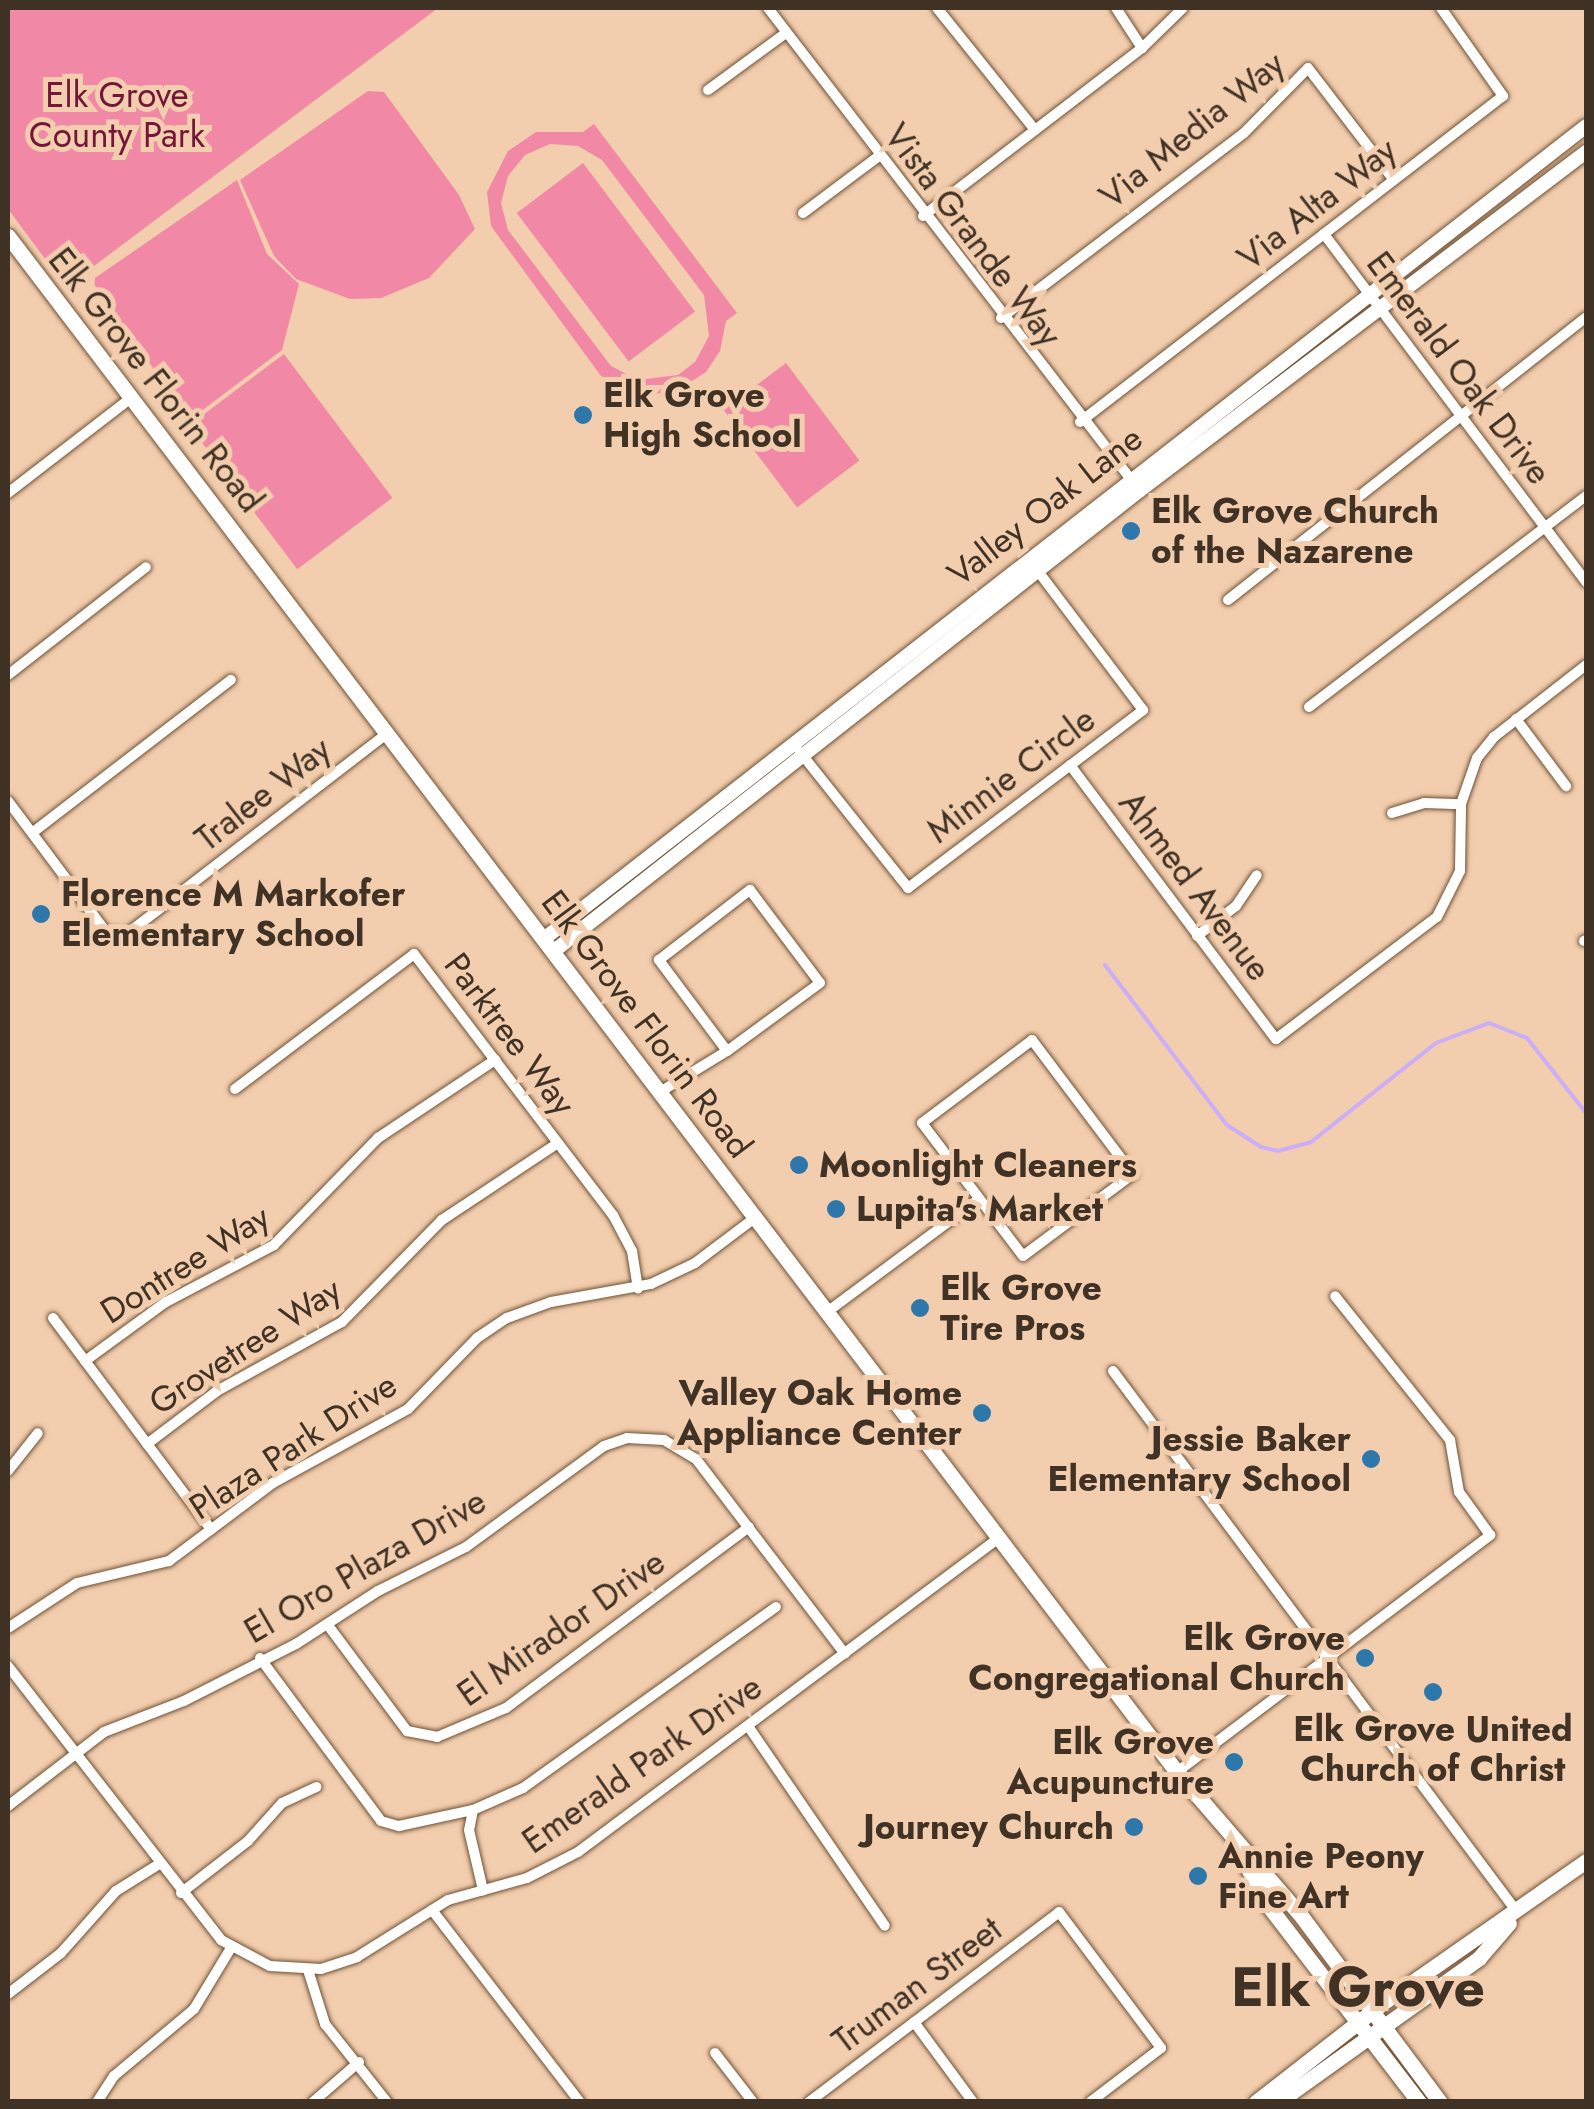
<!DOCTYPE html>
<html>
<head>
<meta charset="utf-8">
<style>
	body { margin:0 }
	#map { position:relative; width:1594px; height:2109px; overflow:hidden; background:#f2cdae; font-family:Jost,sans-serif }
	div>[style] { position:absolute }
	.green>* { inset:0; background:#f189a6; transform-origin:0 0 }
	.stream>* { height:4px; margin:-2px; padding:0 2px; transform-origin:2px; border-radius:2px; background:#cbaef7 }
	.roads { filter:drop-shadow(0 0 2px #705134) drop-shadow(0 0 2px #705134) }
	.minor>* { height:10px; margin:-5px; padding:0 5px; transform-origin:5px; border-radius:5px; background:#fff }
	.tertiary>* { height:14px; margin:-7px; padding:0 7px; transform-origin:7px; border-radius:7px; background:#fff }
	.secondary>* { height:15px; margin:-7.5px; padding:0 7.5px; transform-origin:7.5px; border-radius:7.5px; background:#fff }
	.dots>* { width:28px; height:28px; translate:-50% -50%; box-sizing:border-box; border:5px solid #f2cdae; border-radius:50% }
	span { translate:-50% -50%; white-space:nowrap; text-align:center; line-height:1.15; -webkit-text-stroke:10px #f2cdae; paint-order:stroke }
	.park-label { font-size:35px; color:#73163a }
	.street-label { font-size:35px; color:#403225 }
	.poi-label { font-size:35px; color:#403225; font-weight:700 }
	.left { translate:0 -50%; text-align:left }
	.right { translate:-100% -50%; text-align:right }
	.town-label { font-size:55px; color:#403225; font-weight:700 }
	.frame { position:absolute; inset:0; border:10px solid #403225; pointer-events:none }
</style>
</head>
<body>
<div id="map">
	<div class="green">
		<i style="clip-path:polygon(8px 8px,438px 8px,66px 287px,8px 209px)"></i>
		<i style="clip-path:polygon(368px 91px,384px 92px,459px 195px,475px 229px,429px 278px,381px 298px,350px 299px,296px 279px,274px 256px,240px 180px)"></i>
		<i style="clip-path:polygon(evenodd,594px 124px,737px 313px,726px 321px,720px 351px,706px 372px,673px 393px,635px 394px,601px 376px,491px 226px,487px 192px,508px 151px,536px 132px,583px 132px,594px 124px,550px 144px,578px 146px,602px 160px,704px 295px,709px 336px,695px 362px,678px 375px,638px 380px,611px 366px,508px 230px,501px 203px,508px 176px,525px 155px,550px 144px)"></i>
		<i style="left:583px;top:163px;width:186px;height:83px;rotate:53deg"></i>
		<i style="clip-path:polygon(237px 180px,267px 254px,299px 284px,282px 350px,192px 418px,94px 292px,95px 278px)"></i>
		<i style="left:284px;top:354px;width:180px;height:119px;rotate:53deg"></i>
		<i style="left:786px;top:363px;width:122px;height:78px;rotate:53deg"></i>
	</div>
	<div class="stream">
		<i style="left:1105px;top:965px;width:201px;rotate:52.7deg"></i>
		<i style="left:1227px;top:1125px;width:40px;rotate:32.9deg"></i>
		<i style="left:1261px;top:1147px;width:17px;rotate:13deg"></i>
		<i style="left:1278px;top:1151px;width:34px;rotate:-15deg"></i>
		<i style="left:1311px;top:1142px;width:159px;rotate:-38.4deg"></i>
		<i style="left:1436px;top:1043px;width:57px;rotate:-20.7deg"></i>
		<i style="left:1489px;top:1023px;width:41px;rotate:21.5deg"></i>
		<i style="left:1527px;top:1038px;width:95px;rotate:51.8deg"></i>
	</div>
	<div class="roads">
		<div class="minor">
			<i style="left:768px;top:8px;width:603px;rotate:52.41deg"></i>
			<i style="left:937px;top:8px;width:156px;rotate:51.2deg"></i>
			<i style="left:1116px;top:8px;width:48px;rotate:57deg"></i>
			<i style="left:708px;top:90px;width:97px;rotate:-36.2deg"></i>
			<i style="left:803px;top:213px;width:95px;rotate:-36.9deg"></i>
			<i style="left:923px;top:216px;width:276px;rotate:-37.5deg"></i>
			<i style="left:1142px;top:48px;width:57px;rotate:-44.3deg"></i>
			<i style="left:1324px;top:234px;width:436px;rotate:53deg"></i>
			<i style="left:1001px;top:318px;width:305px;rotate:-37.3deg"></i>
			<i style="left:1244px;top:133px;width:91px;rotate:-45.4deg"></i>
			<i style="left:1308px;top:68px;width:141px;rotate:52.5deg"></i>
			<i style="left:1080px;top:422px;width:534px;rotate:-37.62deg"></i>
			<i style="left:1503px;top:96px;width:108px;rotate:-125.2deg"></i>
			<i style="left:8px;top:493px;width:157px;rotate:-37.7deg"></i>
			<i style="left:1228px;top:600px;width:456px;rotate:-38.3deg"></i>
			<i style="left:8px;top:675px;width:175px;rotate:-38deg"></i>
			<i style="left:1309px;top:707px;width:348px;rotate:-37.3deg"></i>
			<i style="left:1516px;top:719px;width:84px;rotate:53.3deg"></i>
			<i style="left:800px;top:752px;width:174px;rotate:51.5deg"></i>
			<i style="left:908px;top:888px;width:295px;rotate:-37.1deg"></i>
			<i style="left:1143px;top:710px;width:179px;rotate:-127.1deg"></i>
			<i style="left:1070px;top:765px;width:343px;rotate:53.1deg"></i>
			<i style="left:1276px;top:1039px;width:202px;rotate:-37.2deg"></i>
			<i style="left:1437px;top:917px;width:51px;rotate:-63.4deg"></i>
			<i style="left:1460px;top:871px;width:67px;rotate:-89.1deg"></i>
			<i style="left:1461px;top:804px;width:49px;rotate:-70.8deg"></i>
			<i style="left:1477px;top:758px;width:27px;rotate:-51deg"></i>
			<i style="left:1494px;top:737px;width:117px;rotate:-38deg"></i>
			<i style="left:8px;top:801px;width:164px;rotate:53.2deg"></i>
			<i style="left:106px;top:932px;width:22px;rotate:3deg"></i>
			<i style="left:128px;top:933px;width:329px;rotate:-37.6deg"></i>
			<i style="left:1392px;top:813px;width:34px;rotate:-17deg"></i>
			<i style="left:1424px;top:803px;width:37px;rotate:2deg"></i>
			<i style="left:32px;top:833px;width:251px;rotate:-37.6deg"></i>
			<i style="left:750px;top:890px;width:116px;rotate:53deg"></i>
			<i style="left:820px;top:983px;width:115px;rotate:143.8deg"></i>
			<i style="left:727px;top:1051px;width:114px;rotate:-126.8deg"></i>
			<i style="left:659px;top:960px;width:115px;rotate:-37.6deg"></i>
			<i style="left:1197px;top:936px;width:49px;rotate:-37.6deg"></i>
			<i style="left:1236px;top:906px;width:37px;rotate:-56deg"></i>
			<i style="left:1584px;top:941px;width:2px;rotate:-27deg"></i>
			<i style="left:1032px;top:1040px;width:168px;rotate:53deg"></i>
			<i style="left:1133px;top:1174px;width:137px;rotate:143.3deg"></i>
			<i style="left:1023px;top:1256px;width:167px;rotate:-127.2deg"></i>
			<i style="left:922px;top:1123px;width:138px;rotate:-37deg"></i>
			<i style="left:235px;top:1089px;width:224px;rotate:-37deg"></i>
			<i style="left:414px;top:954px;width:328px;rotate:52.7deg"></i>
			<i style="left:613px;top:1215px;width:41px;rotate:62.2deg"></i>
			<i style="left:632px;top:1251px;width:38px;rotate:81deg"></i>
			<i style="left:660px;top:1092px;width:79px;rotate:-31.5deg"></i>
			<i style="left:827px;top:1312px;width:189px;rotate:-36.6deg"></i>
			<i style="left:53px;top:1318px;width:264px;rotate:53.2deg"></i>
			<i style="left:85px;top:1361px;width:100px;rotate:-36.1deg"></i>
			<i style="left:166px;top:1302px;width:122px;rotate:-27.8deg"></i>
			<i style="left:274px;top:1245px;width:149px;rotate:-45.8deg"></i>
			<i style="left:378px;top:1138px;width:141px;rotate:-33.7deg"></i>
			<i style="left:1113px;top:1371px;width:675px;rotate:53.25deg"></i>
			<i style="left:147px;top:1444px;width:88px;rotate:-37.1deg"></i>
			<i style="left:217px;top:1391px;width:143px;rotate:-28.9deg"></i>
			<i style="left:342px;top:1322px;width:143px;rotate:-45.6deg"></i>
			<i style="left:442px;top:1220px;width:139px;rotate:-33.6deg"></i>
			<i style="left:8px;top:1471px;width:48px;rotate:-51.7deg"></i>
			<i style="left:327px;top:1624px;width:134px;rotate:53.2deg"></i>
			<i style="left:407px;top:1731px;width:31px;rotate:11deg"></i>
			<i style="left:437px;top:1737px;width:75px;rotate:-22.8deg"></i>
			<i style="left:506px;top:1708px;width:303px;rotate:-36.7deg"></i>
			<i style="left:8px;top:1628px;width:82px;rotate:-33.1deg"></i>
			<i style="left:77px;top:1583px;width:95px;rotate:-13.4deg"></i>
			<i style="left:169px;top:1561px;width:130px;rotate:-36.9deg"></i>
			<i style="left:273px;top:1483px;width:154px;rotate:-28.7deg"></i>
			<i style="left:408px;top:1409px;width:99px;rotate:-45.8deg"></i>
			<i style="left:477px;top:1338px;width:36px;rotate:-34deg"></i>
			<i style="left:507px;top:1318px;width:47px;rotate:-20deg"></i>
			<i style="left:551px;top:1302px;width:102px;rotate:-10.2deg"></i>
			<i style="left:651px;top:1284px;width:49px;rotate:-25.5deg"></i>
			<i style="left:695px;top:1263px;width:76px;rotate:-37deg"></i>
			<i style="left:260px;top:1658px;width:203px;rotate:53.4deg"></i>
			<i style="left:381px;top:1821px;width:19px;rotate:16deg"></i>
			<i style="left:399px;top:1826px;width:76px;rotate:-12.2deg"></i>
			<i style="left:473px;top:1810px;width:55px;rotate:-23.7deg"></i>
			<i style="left:523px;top:1788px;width:311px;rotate:-35.6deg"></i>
			<i style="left:8px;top:1666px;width:347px;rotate:52.1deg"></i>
			<i style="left:221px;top:1940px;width:55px;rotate:28deg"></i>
			<i style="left:270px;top:1966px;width:51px;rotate:3.4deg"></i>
			<i style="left:321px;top:1969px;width:38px;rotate:-18deg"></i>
			<i style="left:357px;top:1957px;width:107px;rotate:-32.1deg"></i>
			<i style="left:448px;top:1900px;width:82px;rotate:-15.6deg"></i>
			<i style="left:527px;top:1878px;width:57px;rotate:-27deg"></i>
			<i style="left:578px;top:1852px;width:525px;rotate:-36.72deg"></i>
			<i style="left:748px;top:1726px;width:242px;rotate:55.6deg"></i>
			<i style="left:1177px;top:1772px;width:393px;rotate:-37.1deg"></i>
			<i style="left:1490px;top:1535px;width:53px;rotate:-125.8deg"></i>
			<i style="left:1459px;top:1492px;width:53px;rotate:-99.8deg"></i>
			<i style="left:1450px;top:1440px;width:184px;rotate:-128.6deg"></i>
			<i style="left:8px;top:1806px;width:121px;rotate:-37.6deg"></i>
			<i style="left:104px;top:1732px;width:86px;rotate:-21.2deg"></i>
			<i style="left:184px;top:1701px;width:126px;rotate:-27deg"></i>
			<i style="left:296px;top:1644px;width:98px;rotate:-32.9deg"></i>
			<i style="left:378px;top:1591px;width:98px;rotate:-26.6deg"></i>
			<i style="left:466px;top:1547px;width:171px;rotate:-36.2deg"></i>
			<i style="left:604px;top:1446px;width:24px;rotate:-19deg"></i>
			<i style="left:627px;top:1438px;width:37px;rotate:3deg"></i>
			<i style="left:664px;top:1440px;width:37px;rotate:31deg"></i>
			<i style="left:696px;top:1459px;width:245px;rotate:52.6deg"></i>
			<i style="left:473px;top:1810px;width:20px;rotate:101deg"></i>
			<i style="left:469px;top:1830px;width:62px;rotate:76.9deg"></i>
			<i style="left:181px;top:1893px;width:85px;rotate:-37.8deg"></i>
			<i style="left:248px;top:1841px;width:51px;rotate:-48.2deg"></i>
			<i style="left:282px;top:1803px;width:38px;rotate:-25deg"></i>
			<i style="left:432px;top:1910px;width:242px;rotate:52.4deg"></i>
			<i style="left:308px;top:1970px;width:57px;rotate:72.5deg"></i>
			<i style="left:325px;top:2024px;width:100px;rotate:51.5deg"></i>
			<i style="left:8px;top:1994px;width:67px;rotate:-37.7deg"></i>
			<i style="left:61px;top:1953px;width:83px;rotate:-48.4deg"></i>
			<i style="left:116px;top:1891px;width:51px;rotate:-32.1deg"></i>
			<i style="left:914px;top:2022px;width:99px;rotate:53.6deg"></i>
			<i style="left:715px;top:2053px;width:62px;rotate:52.2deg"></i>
			<i style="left:97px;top:2102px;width:31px;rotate:-57deg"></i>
			<i style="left:114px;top:2076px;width:104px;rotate:-39.9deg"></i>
			<i style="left:194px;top:2009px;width:71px;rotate:-58.8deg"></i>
			<i style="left:313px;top:2102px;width:61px;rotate:-41deg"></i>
			<i style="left:809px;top:2102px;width:314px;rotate:-37.2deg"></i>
			<i style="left:1059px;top:1912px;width:170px;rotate:53.1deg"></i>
			<i style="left:1161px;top:2048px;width:89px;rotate:142.7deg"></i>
		</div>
		<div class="tertiary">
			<i style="left:545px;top:938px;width:1320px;rotate:-37.95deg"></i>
			<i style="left:554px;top:951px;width:744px;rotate:-38.18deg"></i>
			<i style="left:1139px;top:491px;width:561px;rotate:-37.18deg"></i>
		</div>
		<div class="secondary">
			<i style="left:8px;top:236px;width:1930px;rotate:52.73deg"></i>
			<i style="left:1177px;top:1772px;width:191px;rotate:49.2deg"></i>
			<i style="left:1302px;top:1917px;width:231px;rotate:53.3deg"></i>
			<i style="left:1238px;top:1850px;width:61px;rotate:61.8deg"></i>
			<i style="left:1267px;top:1904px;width:250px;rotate:52.5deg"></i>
			<i style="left:1256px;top:2102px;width:167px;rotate:-38deg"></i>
			<i style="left:1388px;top:1999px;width:241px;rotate:-34.9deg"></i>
			<i style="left:1278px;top:2102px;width:247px;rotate:-35.6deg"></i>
			<i style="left:1479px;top:1958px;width:46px;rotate:-49.4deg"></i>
		</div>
	</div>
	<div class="dots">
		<i style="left:583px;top:415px;background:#2d77ab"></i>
		<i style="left:1131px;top:531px;background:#2d77ab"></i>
		<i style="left:41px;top:914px;background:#2d77ab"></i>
		<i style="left:799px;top:1165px;background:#2d77ab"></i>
		<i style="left:836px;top:1209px;background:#2d77ab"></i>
		<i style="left:920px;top:1308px;background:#2d77ab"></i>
		<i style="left:982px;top:1413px;background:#2d77ab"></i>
		<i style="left:1371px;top:1459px;background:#2d77ab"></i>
		<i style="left:1365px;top:1658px;background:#2d77ab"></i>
		<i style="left:1433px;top:1692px;background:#2d77ab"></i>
		<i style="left:1234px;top:1762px;background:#2d77ab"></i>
		<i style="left:1134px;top:1827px;background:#2d77ab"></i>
		<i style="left:1198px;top:1876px;background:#2d77ab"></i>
	</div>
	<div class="park-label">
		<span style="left:117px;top:115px">Elk Grove<br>County Park</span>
	</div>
	<div class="street-label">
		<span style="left:1192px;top:130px;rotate:-39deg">Via Media Way</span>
		<span style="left:1317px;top:204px;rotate:-38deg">Via Alta Way</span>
		<span style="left:973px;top:235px;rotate:53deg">Vista Grande Way</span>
		<span style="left:1459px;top:368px;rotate:53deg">Emerald Oak Drive</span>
		<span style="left:156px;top:380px;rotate:52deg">Elk Grove Florin Road</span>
		<span style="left:1045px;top:506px;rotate:-38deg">Valley Oak Lane</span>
		<span style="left:1011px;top:775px;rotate:-37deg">Minnie Circle</span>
		<span style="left:263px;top:794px;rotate:-38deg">Tralee Way</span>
		<span style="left:1195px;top:886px;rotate:53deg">Ahmed Avenue</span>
		<span style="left:647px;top:1024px;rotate:53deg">Elk Grove Florin Road</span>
		<span style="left:510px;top:1034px;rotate:53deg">Parktree Way</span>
		<span style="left:185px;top:1264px;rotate:-32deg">Dontree Way</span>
		<span style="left:245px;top:1346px;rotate:-33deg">Grovetree Way</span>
		<span style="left:293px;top:1446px;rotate:-33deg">Plaza Park Drive</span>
		<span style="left:365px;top:1566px;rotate:-30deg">El Oro Plaza Drive</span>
		<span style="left:561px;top:1628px;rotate:-35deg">El Mirador Drive</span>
		<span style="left:642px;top:1764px;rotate:-35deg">Emerald Park Drive</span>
		<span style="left:917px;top:1985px;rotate:-37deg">Truman Street</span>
	</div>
	<div class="poi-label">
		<span class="left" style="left:603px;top:415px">Elk Grove<br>High School</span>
		<span class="left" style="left:1151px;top:531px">Elk Grove Church<br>of the Nazarene</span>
		<span class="left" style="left:61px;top:914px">Florence M Markofer<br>Elementary School</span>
		<span class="left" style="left:819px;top:1165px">Moonlight Cleaners</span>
		<span class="left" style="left:856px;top:1209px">Lupita's Market</span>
		<span class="left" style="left:940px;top:1308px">Elk Grove<br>Tire Pros</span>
		<span class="right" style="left:962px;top:1413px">Valley Oak Home<br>Appliance Center</span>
		<span class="right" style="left:1351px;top:1459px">Jessie Baker<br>Elementary School</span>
		<span class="right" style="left:1345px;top:1658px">Elk Grove<br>Congregational Church</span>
		<span style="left:1433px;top:1749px">Elk Grove United<br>Church of Christ</span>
		<span class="right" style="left:1214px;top:1762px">Elk Grove<br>Acupuncture</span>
		<span class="right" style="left:1114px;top:1827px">Journey Church</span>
		<span class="left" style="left:1218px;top:1876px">Annie Peony<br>Fine Art</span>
	</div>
	<div class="town-label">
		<span style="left:1358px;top:1988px">Elk Grove</span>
	</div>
	<div class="frame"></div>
</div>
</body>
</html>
